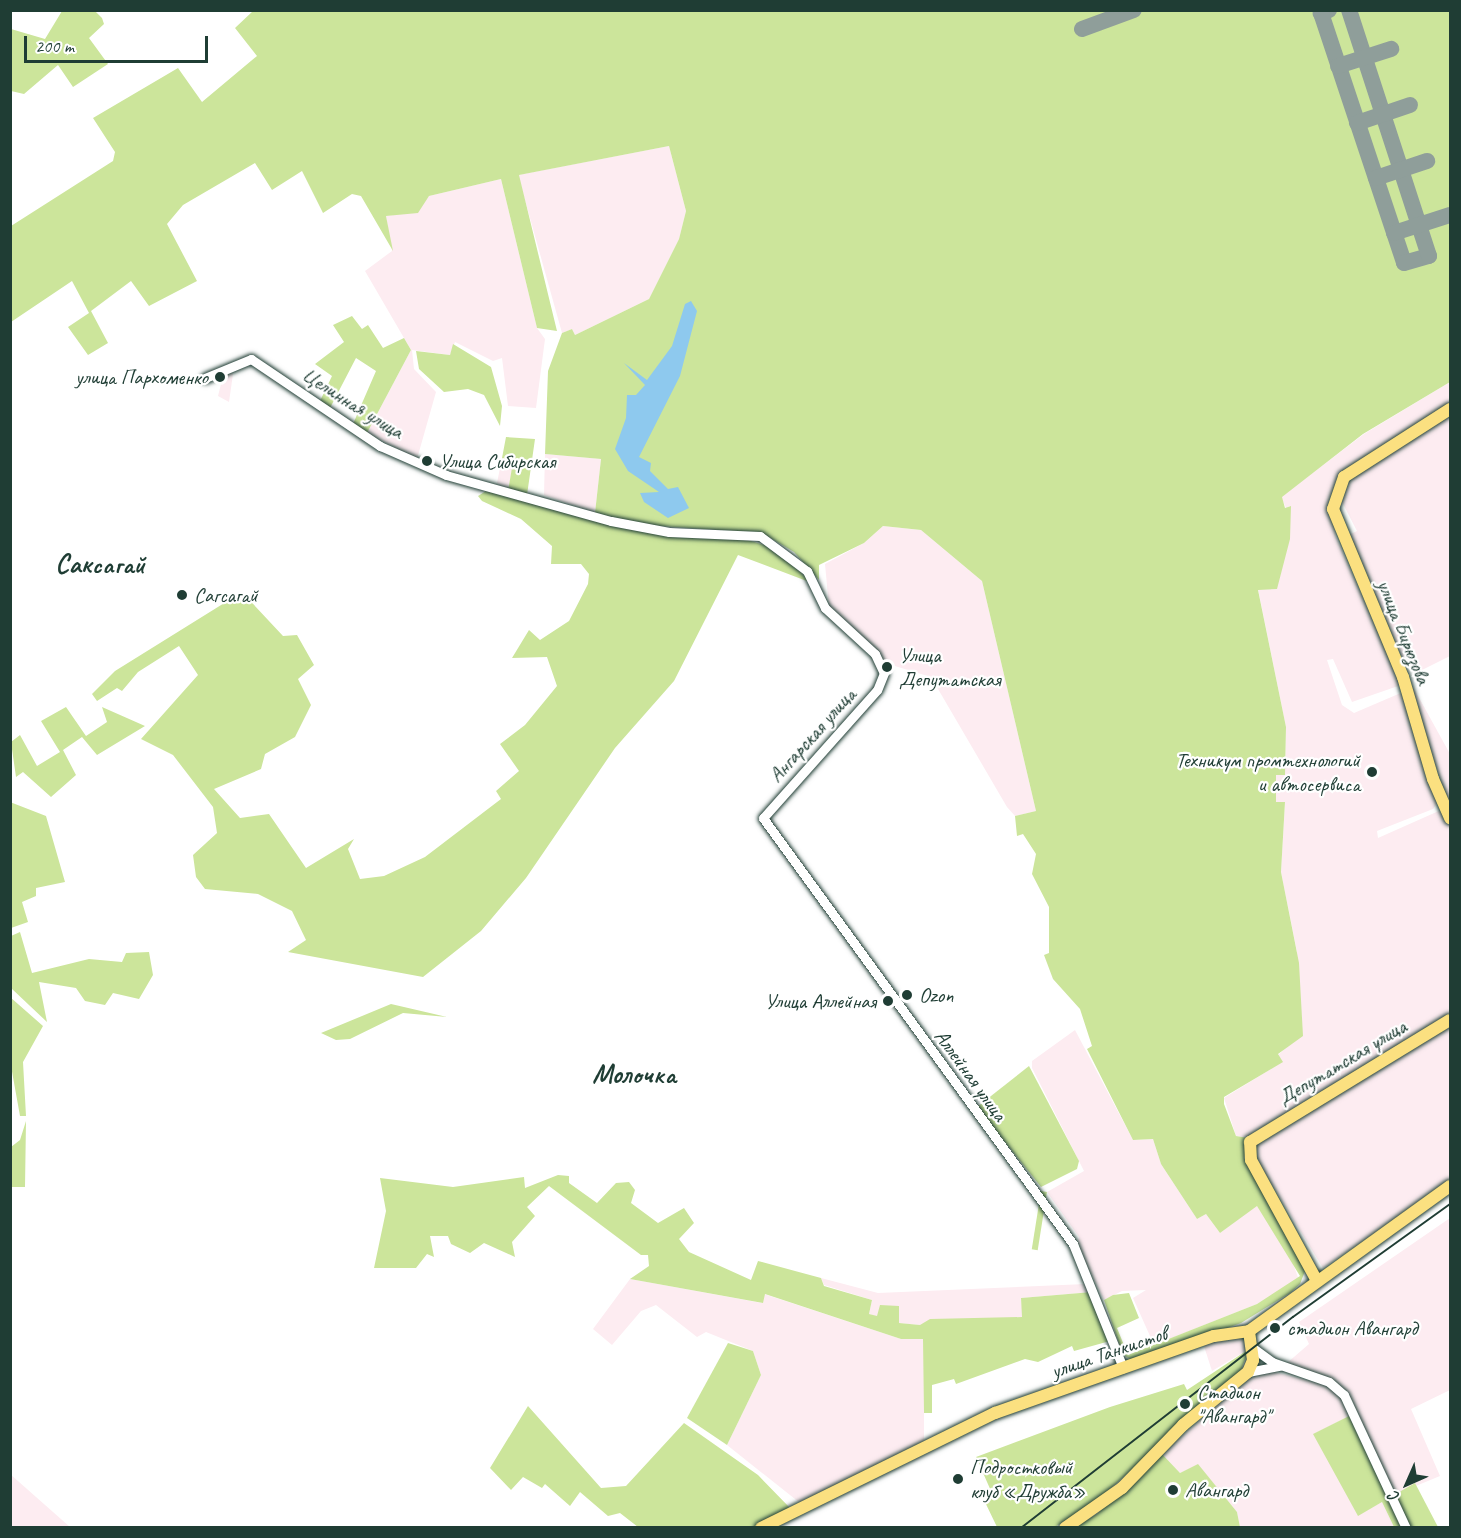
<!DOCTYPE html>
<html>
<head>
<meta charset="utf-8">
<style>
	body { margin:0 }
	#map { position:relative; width:1461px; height:1538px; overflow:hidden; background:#fff; font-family:Caveat,sans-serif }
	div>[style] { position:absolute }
	.built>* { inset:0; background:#fdecf1 }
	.green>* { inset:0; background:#cce59b; transform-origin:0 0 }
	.water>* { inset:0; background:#8ec9ee }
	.taxiway>* { height:16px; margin:-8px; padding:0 8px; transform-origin:8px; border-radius:8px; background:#8f9e9a }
	.roads { filter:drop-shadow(0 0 2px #1f3d34) drop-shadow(0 0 2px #1f3d34) }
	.minor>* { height:9px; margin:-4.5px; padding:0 4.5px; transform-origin:4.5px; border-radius:4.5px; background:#fff }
	.major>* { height:12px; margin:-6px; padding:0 6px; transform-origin:6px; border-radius:6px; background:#fbe080 }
	.tram>* { height:1.5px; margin:-0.75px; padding:0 0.75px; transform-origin:0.75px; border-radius:0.75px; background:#1f3d34 }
	.dots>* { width:16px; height:16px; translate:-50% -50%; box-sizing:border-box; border:3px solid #fff; border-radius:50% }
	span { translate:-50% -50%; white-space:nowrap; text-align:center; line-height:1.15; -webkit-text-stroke:4.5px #fff; paint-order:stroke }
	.poi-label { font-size:21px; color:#1f3d34 }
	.right { translate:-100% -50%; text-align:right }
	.left { translate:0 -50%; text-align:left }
	.street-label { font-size:21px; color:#1f3d34 }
	.district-label { font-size:27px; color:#1f3d34; font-weight:700 }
	.frame { position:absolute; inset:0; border:12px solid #1f3d34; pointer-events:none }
	.north { position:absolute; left:1377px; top:1454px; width:60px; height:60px; -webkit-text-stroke:4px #fff; paint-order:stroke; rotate:225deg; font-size:16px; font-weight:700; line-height:24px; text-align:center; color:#1f3d34 }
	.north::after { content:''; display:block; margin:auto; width:21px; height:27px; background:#1f3d34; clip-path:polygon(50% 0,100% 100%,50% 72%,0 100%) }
	.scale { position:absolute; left:24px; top:36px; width:184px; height:27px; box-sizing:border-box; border:3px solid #1f3d34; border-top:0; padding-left:8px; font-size:18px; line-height:21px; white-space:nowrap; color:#1f3d34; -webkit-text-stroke:4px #fff; paint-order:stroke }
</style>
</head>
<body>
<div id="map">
	<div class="built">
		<i style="clip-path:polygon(669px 146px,686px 211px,679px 239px,649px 299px,575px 335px,572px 329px,562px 333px,518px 175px)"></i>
		<i style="clip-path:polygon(501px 179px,537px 328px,545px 339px,536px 408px,508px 406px,502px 358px,493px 361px,455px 342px,450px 355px,412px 350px,414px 369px,436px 392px,417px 459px,367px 433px,411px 350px,365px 271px,392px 251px,386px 216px,416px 212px,429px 196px)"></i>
		<i style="clip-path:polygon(230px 369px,233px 374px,229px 402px,218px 396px,224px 372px)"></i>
		<i style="clip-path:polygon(1450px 382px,1450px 405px,1337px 480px,1330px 498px,1335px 535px,1401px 685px,1352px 702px,1333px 659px,1327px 660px,1342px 705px,1354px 713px,1403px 692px,1439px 801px,1433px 809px,1377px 831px,1378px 838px,1441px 810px,1450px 824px,1450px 1017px,1248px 1138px,1236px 1136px,1224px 1098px,1282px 1062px,1278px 1055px,1298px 1037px,1297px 952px,1281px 872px,1285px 803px,1276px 802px,1276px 775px,1285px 774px,1286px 727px,1258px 589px,1290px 506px,1286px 508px,1281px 497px,1364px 434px)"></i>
		<i style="clip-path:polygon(1450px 414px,1450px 656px,1418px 672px,1414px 664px,1405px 663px,1346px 536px,1357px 531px,1341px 500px,1352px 476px)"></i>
		<i style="clip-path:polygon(545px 454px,601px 459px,595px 513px,544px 495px)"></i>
		<i style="clip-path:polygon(502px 458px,514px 461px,508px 491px,497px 483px)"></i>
		<i style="clip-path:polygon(883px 526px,921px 530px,982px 581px,1036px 811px,1015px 816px,1007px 807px,931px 677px,885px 663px,829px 607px,825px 564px,864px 543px)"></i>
		<i style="clip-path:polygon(1412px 685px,1450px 754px,1450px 808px,1412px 695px)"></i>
		<i style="clip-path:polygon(1450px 1024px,1450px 1182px,1323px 1268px,1254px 1155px,1255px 1143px)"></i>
		<i style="clip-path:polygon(1075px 1030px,1133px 1140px,1153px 1139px,1161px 1164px,1197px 1219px,1206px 1214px,1220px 1233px,1257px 1205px,1289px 1253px,1299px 1280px,1257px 1304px,1154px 1345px,1133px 1298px,1146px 1290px,1122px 1291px,1104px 1300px,1077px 1245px,1079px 1237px,1047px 1192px,1084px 1171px,1032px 1068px,1032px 1061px)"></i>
		<i style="clip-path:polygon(1450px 1218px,1450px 1390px,1411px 1409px,1440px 1476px,1394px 1495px,1332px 1380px,1287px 1363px,1309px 1344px,1299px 1322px)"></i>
		<i style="clip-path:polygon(821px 1278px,878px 1293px,1086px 1284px,1092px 1292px,1021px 1298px,1023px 1317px,920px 1325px,898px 1323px,899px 1306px,877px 1317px,869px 1314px,872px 1300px,824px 1285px)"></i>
		<i style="clip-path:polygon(630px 1279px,762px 1303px,764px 1294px,901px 1339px,924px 1339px,924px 1441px,800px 1503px,727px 1445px,761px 1375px,753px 1351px,706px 1332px,697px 1337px,656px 1305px,641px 1311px,612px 1345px,593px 1329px)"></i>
		<i style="clip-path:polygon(1239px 1336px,1249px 1349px,1212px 1371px,1203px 1343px)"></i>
		<i style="clip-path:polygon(1270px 1371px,1326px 1385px,1341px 1396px,1351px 1415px,1314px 1434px,1358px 1515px,1382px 1502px,1394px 1527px,1240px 1527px,1237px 1512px,1198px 1465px,1180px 1473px,1162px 1454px,1246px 1379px)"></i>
		<i style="clip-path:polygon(10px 1474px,70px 1527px,11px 1527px)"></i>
	</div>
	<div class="green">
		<i style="clip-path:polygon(62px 11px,95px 11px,102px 18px,104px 24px,89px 38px,108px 64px,73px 87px,58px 65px,24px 94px,11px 91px,11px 29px,45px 39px)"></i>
		<i style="clip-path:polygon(253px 11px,1450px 11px,1450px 382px,1363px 434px,1282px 497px,1285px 508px,1291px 506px,1290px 539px,1277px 589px,1258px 590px,1286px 727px,1285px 775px,1276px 775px,1276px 802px,1285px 802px,1281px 872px,1299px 963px,1303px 1036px,1278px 1054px,1283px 1062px,1224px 1097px,1224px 1104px,1236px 1136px,1248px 1138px,1244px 1158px,1305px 1271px,1300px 1284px,1290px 1293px,1241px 1323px,1134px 1361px,1123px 1355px,1104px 1300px,1113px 1295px,1129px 1293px,1139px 1318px,1117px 1328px,1128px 1355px,1257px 1304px,1300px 1276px,1257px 1206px,1220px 1233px,1206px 1214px,1197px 1219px,1161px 1164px,1153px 1139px,1133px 1140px,1087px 1049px,1092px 1046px,1080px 1009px,1053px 979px,1044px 955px,1049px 953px,1049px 907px,1032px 874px,1036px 854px,1023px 834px,1017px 836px,1015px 816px,1036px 811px,982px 581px,921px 530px,883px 526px,864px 543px,819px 565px,819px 580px,794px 552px,762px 533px,646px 525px,595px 513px,601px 459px,545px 454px,548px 371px,562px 333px,572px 329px,575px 335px,649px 299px,679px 239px,686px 211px,669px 146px,519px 175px,557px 331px,537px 328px,501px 179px,429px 196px,418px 213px,386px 216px,393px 251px,361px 196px,352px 194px,323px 213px,302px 171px,272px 190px,255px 163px,183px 205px,167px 224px,197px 281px,149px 306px,131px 281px,91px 311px,108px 343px,88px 355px,68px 327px,89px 313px,72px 281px,11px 322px,11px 226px,113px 161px,115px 152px,93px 118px,178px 68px,202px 102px,257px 56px,235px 28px)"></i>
		<i style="clip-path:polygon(352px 316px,362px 329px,368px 325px,383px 348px,404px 338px,411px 350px,367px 433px,353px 424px,376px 371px,356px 358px,330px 408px,320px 401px,332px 376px,315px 364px,344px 342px,333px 325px)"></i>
		<i style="clip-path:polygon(453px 344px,491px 367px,502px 406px,500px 426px,484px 395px,468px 389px,444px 392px,419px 369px,416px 351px,450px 355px)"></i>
		<i style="clip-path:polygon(506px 437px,535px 439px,527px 495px,508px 491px,513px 462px,502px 458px)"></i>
		<i style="clip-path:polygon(486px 491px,640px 531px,738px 537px,774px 548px,812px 583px,738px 555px,674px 681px,615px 748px,526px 878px,481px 931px,423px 977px,288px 952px,306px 940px,292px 911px,258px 894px,205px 889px,196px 877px,193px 855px,217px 833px,213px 807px,173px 755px,141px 739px,198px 675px,179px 646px,138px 672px,122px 691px,117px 688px,97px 701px,92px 694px,115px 671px,242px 592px,283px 636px,297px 635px,314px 665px,298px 679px,311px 705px,295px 737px,265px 754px,261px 769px,214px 789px,240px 818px,269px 814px,306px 868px,354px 839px,348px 849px,360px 879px,384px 876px,425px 857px,501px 799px,496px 791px,519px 771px,500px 744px,525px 725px,557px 686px,547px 657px,512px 658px,529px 630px,540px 640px,569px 621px,588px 584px,589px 574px,581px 564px,551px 564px,552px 546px,521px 519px,482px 501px,478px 496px)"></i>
		<i style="clip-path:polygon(66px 707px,86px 736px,107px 722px,102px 707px,145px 726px,97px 755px,82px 737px,63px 750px,76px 775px,51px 797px,23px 772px,16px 777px,11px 742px,20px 735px,37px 766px,60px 752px,41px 721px)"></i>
		<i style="clip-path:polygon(10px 802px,46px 816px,65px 882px,36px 888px,36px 896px,22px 902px,28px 922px,11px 928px)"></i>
		<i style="clip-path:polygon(20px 932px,32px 973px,89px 959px,122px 962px,126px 953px,149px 952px,153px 975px,139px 999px,113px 993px,105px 1005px,85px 1001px,76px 988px,39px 982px,47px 1022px,11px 988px,11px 936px)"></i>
		<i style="clip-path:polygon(10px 997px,43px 1026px,23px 1062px,26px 1116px,20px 1116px,11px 1066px)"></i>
		<i style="clip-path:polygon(391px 1004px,447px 1017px,403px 1013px,350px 1039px,336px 1040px,321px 1033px)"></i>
		<i style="clip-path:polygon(1029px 1066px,1079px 1161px,1077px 1169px,1041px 1187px,977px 1107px)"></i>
		<i style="clip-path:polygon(26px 1121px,25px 1187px,11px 1187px,11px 1147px,20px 1140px)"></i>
		<i style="clip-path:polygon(558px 1175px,569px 1176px,569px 1183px,597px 1203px,616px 1183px,629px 1182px,635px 1190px,631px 1203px,658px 1223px,684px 1208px,694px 1223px,679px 1239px,689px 1252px,751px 1280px,758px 1261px,821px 1278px,824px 1286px,872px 1300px,869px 1314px,877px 1316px,880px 1305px,899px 1306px,899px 1323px,920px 1325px,930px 1319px,1022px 1317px,1021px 1298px,1092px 1292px,1110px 1341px,1074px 1351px,1072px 1346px,1038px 1362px,1025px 1359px,956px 1384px,954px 1379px,932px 1385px,932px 1413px,924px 1413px,923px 1339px,901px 1339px,765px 1294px,763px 1303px,630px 1279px,649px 1266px,648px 1255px,641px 1255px,549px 1186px,527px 1207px,535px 1216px,512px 1242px,515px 1257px,484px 1243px,470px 1253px,451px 1244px,448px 1236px,430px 1236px,434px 1257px,427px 1254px,416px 1268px,374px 1268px,386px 1211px,380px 1178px,453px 1187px,524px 1177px,525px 1188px)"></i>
		<i style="left:1041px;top:1191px;width:6px;height:59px;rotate:9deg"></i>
		<i style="clip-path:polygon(728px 1343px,753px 1351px,761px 1375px,727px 1445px,687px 1418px)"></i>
		<i style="clip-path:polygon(1249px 1349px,1240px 1373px,1093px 1504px,1055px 1527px,997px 1527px,983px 1498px,991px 1491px,976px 1457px,1110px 1407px,1184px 1384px,1187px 1390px)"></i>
		<i style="clip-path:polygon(528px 1406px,601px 1488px,626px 1486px,684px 1423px,758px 1475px,790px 1508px,755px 1527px,638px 1527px,620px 1513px,608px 1516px,580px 1492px,570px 1506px,545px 1484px,542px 1488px,523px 1477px,511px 1490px,490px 1468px)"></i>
		<i style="clip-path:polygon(1351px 1415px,1403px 1527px,1394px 1527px,1382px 1502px,1358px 1516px,1313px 1434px)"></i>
		<i style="clip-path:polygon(1162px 1454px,1180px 1473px,1198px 1464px,1237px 1512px,1240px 1527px,1073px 1528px,1097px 1514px)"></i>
		<i style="clip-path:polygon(1415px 1483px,1438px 1527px,1409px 1527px,1394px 1495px)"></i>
	</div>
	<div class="water">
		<i style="clip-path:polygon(691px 301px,697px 311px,680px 376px,639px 457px,651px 463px,650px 471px,668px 489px,678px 487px,689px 508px,668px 518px,644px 502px,640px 493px,659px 492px,628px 471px,615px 449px,626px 418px,627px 395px,636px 395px,645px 385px,624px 363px,647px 380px,672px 346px,685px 304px)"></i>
	</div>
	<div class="taxiway">
		<i style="left:1329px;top:10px;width:9px;rotate:159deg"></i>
		<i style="left:1321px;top:13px;width:263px;rotate:71.6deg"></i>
		<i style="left:1404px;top:263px;width:26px;rotate:-16deg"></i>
		<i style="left:1429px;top:256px;width:259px;rotate:-108deg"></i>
		<i style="left:1082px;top:29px;width:55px;rotate:-20.1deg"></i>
		<i style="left:1338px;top:66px;width:56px;rotate:-17.8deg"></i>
		<i style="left:1357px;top:123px;width:56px;rotate:-18.8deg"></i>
		<i style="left:1376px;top:178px;width:54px;rotate:-18.4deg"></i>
		<i style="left:1394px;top:233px;width:59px;rotate:-17.8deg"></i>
	</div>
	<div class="roads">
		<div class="minor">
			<i style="left:205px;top:378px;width:50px;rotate:-22.4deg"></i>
			<i style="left:251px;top:359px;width:156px;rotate:34deg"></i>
			<i style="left:380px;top:446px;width:72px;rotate:23.7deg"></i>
			<i style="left:446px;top:475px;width:171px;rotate:15.6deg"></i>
			<i style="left:611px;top:521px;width:59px;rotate:10.7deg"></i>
			<i style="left:669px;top:532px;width:91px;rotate:2.5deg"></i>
			<i style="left:760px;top:536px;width:59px;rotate:36.7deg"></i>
			<i style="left:807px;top:571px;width:41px;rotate:64.1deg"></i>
			<i style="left:825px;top:608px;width:68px;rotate:42.6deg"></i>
			<i style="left:875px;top:654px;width:21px;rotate:65deg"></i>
			<i style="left:884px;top:673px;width:18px;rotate:112deg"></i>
			<i style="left:877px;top:690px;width:171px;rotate:131.7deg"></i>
			<i style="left:763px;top:818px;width:527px;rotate:53.96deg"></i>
			<i style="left:1073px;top:1244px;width:134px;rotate:68deg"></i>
			<i style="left:1253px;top:1348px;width:24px;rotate:36deg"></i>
			<i style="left:1272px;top:1362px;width:60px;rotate:19.3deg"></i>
			<i style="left:1329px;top:1382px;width:20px;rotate:41deg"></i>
			<i style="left:1344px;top:1395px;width:147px;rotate:65deg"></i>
			<i style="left:1248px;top:1372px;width:32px;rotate:-11deg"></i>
		</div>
		<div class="major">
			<i style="left:1450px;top:409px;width:126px;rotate:147.3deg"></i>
			<i style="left:1344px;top:477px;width:34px;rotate:109deg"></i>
			<i style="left:1333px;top:509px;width:182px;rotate:67.4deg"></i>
			<i style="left:1403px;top:677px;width:106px;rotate:73.6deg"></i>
			<i style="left:1433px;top:779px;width:43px;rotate:66.4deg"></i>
			<i style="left:1317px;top:1281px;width:138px;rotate:-118.6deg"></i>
			<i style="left:1251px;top:1160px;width:18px;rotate:-93deg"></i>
			<i style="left:1250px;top:1142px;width:234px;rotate:-31.4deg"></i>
			<i style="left:761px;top:1528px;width:261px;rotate:-26.2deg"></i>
			<i style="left:995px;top:1413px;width:232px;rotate:-19.4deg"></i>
			<i style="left:1214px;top:1336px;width:35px;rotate:-8deg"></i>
			<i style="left:1249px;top:1331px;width:248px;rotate:-35.8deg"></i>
			<i style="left:1065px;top:1528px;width:70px;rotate:-35.1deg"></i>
			<i style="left:1122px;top:1488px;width:88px;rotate:-45.9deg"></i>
			<i style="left:1183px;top:1425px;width:84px;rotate:-39.2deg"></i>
			<i style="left:1248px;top:1372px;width:13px;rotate:-67deg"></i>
			<i style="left:1253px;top:1360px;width:29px;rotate:-98deg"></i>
		</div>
	</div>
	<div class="tram">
		<i style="left:1021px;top:1528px;width:344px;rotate:-37.8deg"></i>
		<i style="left:1293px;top:1317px;width:193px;rotate:-35.7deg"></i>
	</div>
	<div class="dots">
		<i style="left:220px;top:377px;background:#1f3d34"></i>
		<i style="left:427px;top:461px;background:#1f3d34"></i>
		<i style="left:182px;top:595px;background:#1f3d34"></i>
		<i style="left:887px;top:667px;background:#1f3d34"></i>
		<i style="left:1372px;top:772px;background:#1f3d34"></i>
		<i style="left:907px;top:995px;background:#1f3d34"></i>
		<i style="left:888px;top:1001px;background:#1f3d34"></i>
		<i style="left:1275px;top:1328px;background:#1f3d34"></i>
		<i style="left:1185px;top:1404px;background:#1f3d34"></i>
		<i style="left:958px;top:1479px;background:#1f3d34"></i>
		<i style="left:1173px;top:1490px;background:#1f3d34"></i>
	</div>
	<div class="poi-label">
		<span class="right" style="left:208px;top:377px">улица Пархоменко</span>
		<span class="left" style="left:439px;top:461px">Улица Сибирская</span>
		<span class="left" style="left:194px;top:595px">Сагсагай</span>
		<span class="left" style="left:899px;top:667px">Улица<br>Депутатская</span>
		<span class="right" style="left:1360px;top:772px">Техникум промтехнологий<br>и автосервиса</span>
		<span class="left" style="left:919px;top:995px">Ozon</span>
		<span class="right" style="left:876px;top:1001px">Улица Аллейная</span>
		<span class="left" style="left:1287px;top:1328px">стадион Авангард</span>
		<span class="left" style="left:1197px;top:1404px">Стадион<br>"Авангард"</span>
		<span class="left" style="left:970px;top:1479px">Подростковый<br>клуб «Дружба»</span>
		<span class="left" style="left:1185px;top:1490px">Авангард</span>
	</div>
	<div class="street-label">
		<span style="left:353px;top:403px;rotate:32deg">Целинная улица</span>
		<span style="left:1404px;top:632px;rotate:68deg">улица Бирюзова</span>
		<span style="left:812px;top:735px;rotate:-48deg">Ангарская улица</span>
		<span style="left:1342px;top:1062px;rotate:-31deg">Депутатская улица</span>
		<span style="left:971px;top:1075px;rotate:54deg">Аллейная улица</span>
		<span style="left:1109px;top:1352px;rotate:-19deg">улица Танкистов</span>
	</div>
	<div class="district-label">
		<span style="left:100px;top:565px">Саксагай</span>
		<span style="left:634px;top:1075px">Молочка</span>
	</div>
	<div class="frame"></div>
	<div class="north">С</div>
	<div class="scale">200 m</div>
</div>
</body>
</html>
